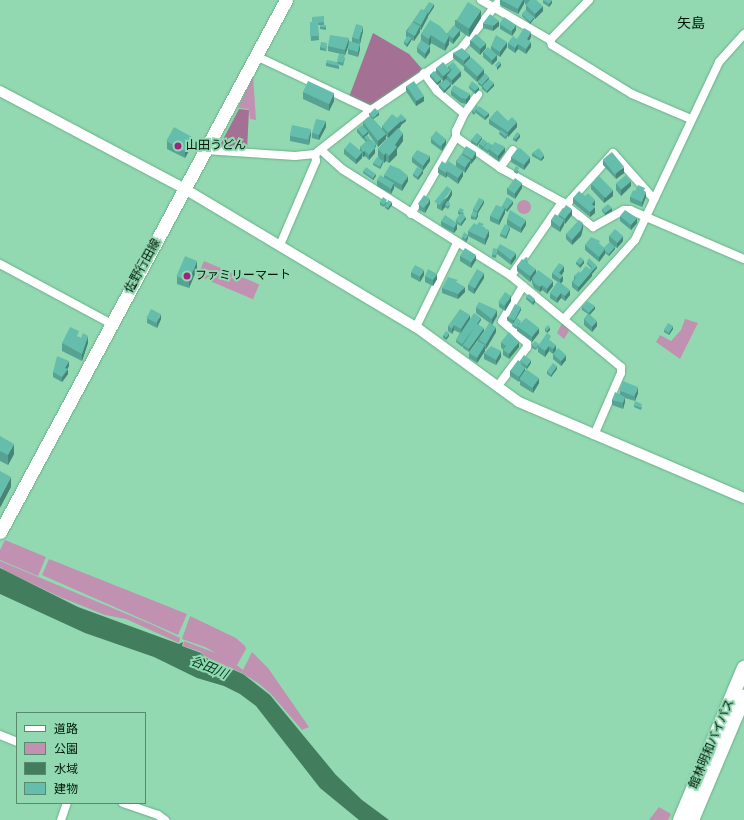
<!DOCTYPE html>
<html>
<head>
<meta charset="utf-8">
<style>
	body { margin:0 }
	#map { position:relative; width:744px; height:820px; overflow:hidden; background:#92d9b1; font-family:Signika,"Noto Sans JP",sans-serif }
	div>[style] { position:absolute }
	.green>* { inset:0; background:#c191b2; transform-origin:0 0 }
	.round { border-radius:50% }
	.forest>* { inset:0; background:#a47094 }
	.water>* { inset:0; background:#427d5d }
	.roads { filter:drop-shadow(0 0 1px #6ab089) drop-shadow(0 0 1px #6ab089) }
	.minor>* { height:8px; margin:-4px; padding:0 4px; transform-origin:4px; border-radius:4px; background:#fff }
	.tertiary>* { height:10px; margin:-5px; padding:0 5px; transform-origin:5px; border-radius:5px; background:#fff }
	.primary>* { height:13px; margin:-6.5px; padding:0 6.5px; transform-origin:6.5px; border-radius:6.5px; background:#fff }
	.trunk>* { height:14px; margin:-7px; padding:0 7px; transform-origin:7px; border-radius:7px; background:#fff }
	.wall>* { inset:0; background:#56a393 }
	.shaded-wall>* { inset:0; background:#468578 }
	.building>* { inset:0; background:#64beab; transform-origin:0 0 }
	.dots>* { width:11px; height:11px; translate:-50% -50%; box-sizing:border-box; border:2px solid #92d9b1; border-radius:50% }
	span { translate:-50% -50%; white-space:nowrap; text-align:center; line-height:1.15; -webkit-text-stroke:4px #92d9b1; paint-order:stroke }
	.poi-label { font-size:12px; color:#001608 }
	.left { translate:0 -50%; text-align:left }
	.street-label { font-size:12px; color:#001608 }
	.water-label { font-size:13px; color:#01351f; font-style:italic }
	.quarter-label { font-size:14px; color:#001608 }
	.legend { position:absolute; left:16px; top:712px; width:130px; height:92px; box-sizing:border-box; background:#92d9b1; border:1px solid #588b6d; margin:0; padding:5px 7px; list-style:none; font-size:12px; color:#001608 }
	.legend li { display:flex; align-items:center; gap:8px; height:20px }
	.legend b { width:20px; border:1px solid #588b6d }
</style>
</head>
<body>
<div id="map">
	<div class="green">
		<i style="clip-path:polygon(253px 75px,256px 120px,250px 119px,249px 109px,238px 108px)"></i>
		<i class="round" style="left:517px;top:200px;width:14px;height:14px"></i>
		<i style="left:204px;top:261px;width:60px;height:16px;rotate:23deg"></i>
		<i style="clip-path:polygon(685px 319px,698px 323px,680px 359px,656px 342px,660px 335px,671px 341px,681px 330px)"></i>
		<i style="clip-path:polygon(562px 323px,570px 329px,564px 339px,557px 333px)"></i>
		<i style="clip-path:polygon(5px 540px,46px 557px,38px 576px,0 560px,0 550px)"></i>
		<i style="clip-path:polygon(49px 559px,187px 614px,178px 635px,42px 575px)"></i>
		<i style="clip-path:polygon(0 561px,153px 625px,180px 638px,179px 643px,126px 619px,105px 615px,60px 597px,6px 571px,0 567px)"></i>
		<i style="clip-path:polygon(190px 616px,236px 638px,245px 646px,246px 649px,237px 665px,205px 647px,182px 639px)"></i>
		<i style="clip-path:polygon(184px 641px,226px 657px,243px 670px,252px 652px,268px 668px,309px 727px,302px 730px,271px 694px,258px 683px,242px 673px,204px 656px,201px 652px,183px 646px)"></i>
		<i style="clip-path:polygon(659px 807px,671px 814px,668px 820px,649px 820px)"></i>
	</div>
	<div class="forest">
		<i style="clip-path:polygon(373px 33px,409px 54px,423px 70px,370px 107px,349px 97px)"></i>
		<i style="clip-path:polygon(239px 109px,249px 110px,247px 150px,218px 149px)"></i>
	</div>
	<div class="water">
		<i style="clip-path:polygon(0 568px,78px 607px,179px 644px,183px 642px,182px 646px,201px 653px,204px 657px,243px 674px,270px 695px,336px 775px,362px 800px,389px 820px,359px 820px,320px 788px,256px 706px,240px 694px,224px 686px,197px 678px,154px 657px,85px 633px,0 594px)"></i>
	</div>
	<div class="roads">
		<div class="minor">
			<i style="left:481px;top:0;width:80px;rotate:30.1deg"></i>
			<i style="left:550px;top:40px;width:5px;rotate:68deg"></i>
			<i style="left:552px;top:45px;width:94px;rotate:31.5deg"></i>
			<i style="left:632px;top:94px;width:64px;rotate:23deg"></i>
			<i style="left:550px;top:40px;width:56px;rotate:-45.7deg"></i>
			<i style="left:256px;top:56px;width:127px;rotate:25.2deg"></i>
			<i style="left:424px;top:73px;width:22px;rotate:54deg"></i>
			<i style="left:437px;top:91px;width:35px;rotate:40deg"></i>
			<i style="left:464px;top:114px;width:19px;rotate:115deg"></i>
			<i style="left:456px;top:131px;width:6px;rotate:90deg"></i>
			<i style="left:456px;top:137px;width:56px;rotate:34.8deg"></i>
			<i style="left:502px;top:169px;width:68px;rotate:28.8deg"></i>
			<i style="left:562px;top:202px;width:40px;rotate:39deg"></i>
			<i style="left:593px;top:227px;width:35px;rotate:-29deg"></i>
			<i style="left:624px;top:210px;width:6px"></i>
			<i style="left:630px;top:210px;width:124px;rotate:23.3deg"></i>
			<i style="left:464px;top:114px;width:24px;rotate:-54deg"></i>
			<i style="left:205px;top:150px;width:90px;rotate:3.8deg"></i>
			<i style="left:295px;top:156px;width:20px;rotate:-6deg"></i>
			<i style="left:315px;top:154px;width:71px;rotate:-38.2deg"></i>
			<i style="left:371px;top:110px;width:107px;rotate:-34deg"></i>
			<i style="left:460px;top:50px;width:64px;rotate:-51.3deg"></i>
			<i style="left:321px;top:150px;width:28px;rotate:42deg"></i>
			<i style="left:342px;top:169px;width:200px;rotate:32.3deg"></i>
			<i style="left:511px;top:276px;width:143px;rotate:39.6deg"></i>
			<i style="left:621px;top:367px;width:6px;rotate:90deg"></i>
			<i style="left:621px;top:373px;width:68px;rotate:113.5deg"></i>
			<i style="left:500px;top:168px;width:22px;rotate:-54deg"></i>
			<i style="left:566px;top:205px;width:70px;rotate:-47.9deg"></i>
			<i style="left:613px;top:153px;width:62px;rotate:48.3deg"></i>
			<i style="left:411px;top:214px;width:89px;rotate:-59.7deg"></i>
			<i style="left:280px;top:245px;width:91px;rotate:-66.8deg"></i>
			<i style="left:316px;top:161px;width:7px;rotate:-98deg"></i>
			<i style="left:0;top:264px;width:127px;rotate:28.2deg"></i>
			<i style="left:511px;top:276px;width:90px;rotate:-55.4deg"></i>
			<i style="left:564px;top:319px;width:106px;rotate:-48.1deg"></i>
			<i style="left:635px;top:240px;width:197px;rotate:-64.7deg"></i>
			<i style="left:719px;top:62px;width:38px;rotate:-48deg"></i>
			<i style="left:416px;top:327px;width:93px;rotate:-64deg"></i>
			<i style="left:497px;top:387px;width:50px;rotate:-53.1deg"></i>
			<i style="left:527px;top:347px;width:4px;rotate:-90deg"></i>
			<i style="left:527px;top:343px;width:33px;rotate:-139deg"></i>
			<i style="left:502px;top:321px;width:41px;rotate:-59deg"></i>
			<i style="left:0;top:735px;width:18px;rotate:22deg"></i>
			<i style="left:123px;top:803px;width:37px;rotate:19deg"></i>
			<i style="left:158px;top:815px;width:9px;rotate:36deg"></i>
			<i style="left:61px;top:820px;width:18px;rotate:-71deg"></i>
		</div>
		<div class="tertiary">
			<i style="left:0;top:91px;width:209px;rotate:27.9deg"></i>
			<i style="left:185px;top:189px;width:269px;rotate:30.9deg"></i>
			<i style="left:416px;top:327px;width:127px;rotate:36.1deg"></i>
			<i style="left:519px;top:402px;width:245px;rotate:23.1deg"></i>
		</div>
		<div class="primary">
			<i style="left:0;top:532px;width:604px;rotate:-61.74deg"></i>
		</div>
		<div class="trunk">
			<i style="left:680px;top:820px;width:165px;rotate:-67.2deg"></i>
			<i style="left:692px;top:820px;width:134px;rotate:-67.1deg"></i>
		</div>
	</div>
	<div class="wall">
		<i style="clip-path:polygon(500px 0,536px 0,543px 11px,535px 19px,534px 18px,534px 19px,530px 24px,522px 16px,522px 14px,526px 10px,526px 5px,524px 2px,524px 4px,518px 14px,500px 5px)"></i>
		<i style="clip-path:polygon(543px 0,552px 3px,549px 7px,543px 3px)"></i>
		<i style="clip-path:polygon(434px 7px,428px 16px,428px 17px,421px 30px,420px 30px,420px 32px,414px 41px,411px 40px,411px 41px,407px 47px,404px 44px,404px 42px,407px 37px,406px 37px,406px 31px,413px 22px,413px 21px,424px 10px)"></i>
		<i style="clip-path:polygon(324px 16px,324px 25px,326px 25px,326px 30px,320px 29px,320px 25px,318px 25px,319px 40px,311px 41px,310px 22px,312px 22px)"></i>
		<i style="clip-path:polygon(481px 18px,469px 37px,460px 31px,460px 35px,453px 44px,449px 41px,449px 44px,445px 51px,431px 43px,429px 46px,430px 52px,425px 59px,417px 52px,417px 47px,421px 41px,421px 34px,447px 34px,455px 26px,455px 20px)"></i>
		<i style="clip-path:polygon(483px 23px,499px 26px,493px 31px,483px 28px)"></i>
		<i style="clip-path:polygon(500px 24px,516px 30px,512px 36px,500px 29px)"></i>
		<i style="clip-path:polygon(363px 31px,360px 43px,360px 49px,358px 57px,348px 54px,348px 49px,352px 42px,352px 37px)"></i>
		<i style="clip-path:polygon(531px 37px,529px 41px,531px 47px,526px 54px,518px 49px,515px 53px,508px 48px,508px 43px,517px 39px)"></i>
		<i style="clip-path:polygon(470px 40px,486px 48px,480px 55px,470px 46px)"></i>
		<i style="clip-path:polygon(349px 44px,345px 55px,328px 51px,328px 46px)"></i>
		<i style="clip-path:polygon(327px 46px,326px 51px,320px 50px,320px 47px)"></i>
		<i style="clip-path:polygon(491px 46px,507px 47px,500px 57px,497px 55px,497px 60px,492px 65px,483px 57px,483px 52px,491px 50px)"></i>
		<i style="clip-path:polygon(453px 53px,470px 58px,484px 74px,494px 86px,487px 93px,482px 89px,482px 87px,478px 84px,478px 82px,480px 79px,477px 82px,464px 70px,464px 67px,453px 58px)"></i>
		<i style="clip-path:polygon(345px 58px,343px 66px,338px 64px,339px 66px,339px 69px,326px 66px,326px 63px,337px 62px)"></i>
		<i style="clip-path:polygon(448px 66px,457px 67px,461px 76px,452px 85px,451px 84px,451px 86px,444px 93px,439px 87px,439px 85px,443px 81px,436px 73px,436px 68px,448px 68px)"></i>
		<i style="clip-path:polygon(430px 74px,441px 82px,437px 85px,430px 77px)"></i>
		<i style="clip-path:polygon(406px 86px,424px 101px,416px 106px,406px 91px)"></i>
		<i style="clip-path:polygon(469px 86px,479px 90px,475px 94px,469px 88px)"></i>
		<i style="clip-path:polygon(451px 90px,470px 99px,466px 104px,461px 103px,451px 95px)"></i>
		<i style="clip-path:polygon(303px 92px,334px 101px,329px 111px,303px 99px)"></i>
		<i style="clip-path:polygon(478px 108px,489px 116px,485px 120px,476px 113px,476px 112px,474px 115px,472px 113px,472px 111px)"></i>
		<i style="clip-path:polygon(evenodd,369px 113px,379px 115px,373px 119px,382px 129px,382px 126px,397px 119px,397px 118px,406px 121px,401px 125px,401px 126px,399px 129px,403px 141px,397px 149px,397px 155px,389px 163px,386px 161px,384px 163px,383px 162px,383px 163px,380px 169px,373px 165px,373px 163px,379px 158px,378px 157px,378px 149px,388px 138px,386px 136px,386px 139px,378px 147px,376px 144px,376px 147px,375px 148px,375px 153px,369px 160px,365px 156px,363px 157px,362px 155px,362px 158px,356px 164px,344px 154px,344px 149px,360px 151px,360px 147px,366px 142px,364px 140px,364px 138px,363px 139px,357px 132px,357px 129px,363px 127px,363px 122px,371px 117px,369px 115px,369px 113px,368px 133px,376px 144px,370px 140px,367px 135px,368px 133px)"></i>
		<i style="clip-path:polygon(489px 119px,508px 121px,517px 127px,508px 137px,507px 136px,507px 138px,505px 139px,499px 134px,500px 131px,489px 124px)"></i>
		<i style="clip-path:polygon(326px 127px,319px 140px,312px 138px,312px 133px)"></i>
		<i style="clip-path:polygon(311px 134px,309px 145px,290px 141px,290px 136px)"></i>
		<i style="clip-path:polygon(520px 137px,516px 142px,513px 140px,513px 138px)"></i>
		<i style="clip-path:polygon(431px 138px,446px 144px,442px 151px,431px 143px)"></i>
		<i style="clip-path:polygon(482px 139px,477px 146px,471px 143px,471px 140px)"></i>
		<i style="clip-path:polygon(167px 141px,192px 145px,185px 158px,167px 149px)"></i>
		<i style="clip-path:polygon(487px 143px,492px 145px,505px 152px,498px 161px,489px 154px,489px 152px,488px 153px,484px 150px,484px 149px,483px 150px,479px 147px,479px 144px)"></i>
		<i style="clip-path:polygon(462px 153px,476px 158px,471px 164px,470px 164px,470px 165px,465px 173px,463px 171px,463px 176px,458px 184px,447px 176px,446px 178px,438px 173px,438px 168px,446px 164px,456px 166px,456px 161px,462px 154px)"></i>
		<i style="clip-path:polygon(532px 153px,544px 158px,541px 161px,532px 156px)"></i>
		<i style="clip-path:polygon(412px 157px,430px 161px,423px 170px,423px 173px,418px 180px,413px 176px,413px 174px,421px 169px,412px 162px)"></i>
		<i style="clip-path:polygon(511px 157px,530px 162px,524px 170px,511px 162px)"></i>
		<i style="clip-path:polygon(603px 160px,624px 173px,616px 179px,603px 165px)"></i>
		<i style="clip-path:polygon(514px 170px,519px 171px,517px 174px,514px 172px)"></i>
		<i style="clip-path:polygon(363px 171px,376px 176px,373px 180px,363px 173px)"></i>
		<i style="clip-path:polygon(384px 175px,408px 181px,402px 191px,394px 186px,394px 188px,391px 194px,377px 186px,377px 180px,384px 177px)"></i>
		<i style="clip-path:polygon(591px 184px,613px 196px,604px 203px,591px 189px)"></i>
		<i style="clip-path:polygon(616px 184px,631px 186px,621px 196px,616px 190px)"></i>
		<i style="clip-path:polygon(507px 188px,522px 188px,515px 199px,507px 194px)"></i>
		<i style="clip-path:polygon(635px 191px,645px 191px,646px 197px,642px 207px,630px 202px,630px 197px)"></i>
		<i style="clip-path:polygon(452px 195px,448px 202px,450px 206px,448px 209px,445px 207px,442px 211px,437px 208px,437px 203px)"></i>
		<i style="clip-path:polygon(585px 196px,595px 205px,594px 206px,595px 213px,590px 217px,573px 203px,573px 198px)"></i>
		<i style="clip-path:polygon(380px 202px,387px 202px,392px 205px,388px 210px,385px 208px,385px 206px,384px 207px,380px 205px)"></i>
		<i style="clip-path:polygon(484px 203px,478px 213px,478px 216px,476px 220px,471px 219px,471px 216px,473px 212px,473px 209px)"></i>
		<i style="clip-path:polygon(430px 204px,425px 213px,419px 210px,419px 205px)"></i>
		<i style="clip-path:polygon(513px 204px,507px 212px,505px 210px,505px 213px,499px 225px,490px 221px,490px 216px,502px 207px,502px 206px)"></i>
		<i style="clip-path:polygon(602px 209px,612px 211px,605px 215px,602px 211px)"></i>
		<i style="clip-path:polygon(458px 211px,464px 213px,463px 215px,466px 219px,461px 226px,457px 224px,457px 229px,454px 233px,441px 226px,441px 221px,456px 223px,456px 220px,460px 215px,458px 214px)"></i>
		<i style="clip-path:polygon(559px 215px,572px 215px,565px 224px,564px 223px,564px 225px,560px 232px,551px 226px,551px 220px,559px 217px)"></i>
		<i style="clip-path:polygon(620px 216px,637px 223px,631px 230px,620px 221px)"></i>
		<i style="clip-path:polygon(507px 219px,526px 225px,521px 233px,510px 227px,510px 229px,506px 239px,500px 236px,500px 234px,510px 227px,507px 225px)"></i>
		<i style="clip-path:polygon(484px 227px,489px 236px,485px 245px,468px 236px,468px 238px,466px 242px,462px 239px,462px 237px,468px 235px,468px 231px)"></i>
		<i style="clip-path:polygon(583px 228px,581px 236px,572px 245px,566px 239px,566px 234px)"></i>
		<i style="clip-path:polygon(609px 236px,623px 241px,617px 248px,615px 247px,615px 249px,609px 256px,605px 253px,605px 254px,599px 262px,585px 250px,585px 245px,600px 245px,604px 248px,610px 242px,609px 241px)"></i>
		<i style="clip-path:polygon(497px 249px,516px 258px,511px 265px,497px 254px)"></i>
		<i style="clip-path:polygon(497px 252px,496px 258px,492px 257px,492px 255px)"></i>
		<i style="clip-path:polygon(460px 256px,476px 260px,471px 268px,460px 261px)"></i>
		<i style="clip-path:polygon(523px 260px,528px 261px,527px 262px,536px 273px,553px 286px,547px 294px,542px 290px,540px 292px,534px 288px,532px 283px,532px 279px,530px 282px,517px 271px,517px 266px)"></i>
		<i style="clip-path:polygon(576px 262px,584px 263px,580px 268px,576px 264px)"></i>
		<i style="clip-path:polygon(587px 262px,597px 268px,592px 274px,592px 276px,578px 292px,572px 287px,572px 282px,574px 279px,574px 276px,580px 273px,590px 270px,591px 268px,587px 264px)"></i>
		<i style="clip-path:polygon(197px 269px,189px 288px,177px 284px,177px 276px)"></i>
		<i style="clip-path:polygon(564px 271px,562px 275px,563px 281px,561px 283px,570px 295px,565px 301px,561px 298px,557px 303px,550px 298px,550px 293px,558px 282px,552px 278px,552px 273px)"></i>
		<i style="clip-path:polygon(411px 272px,424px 275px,420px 282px,411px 277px)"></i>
		<i style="clip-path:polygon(425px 276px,437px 279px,433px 286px,425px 282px)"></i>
		<i style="clip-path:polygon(484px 278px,474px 294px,468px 290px,468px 285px)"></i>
		<i style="clip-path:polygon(458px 283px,465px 292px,458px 299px,442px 293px,442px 288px)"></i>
		<i style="clip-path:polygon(526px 297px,535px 302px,533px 305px,526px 299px)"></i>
		<i style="clip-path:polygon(511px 301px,505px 311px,499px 307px,499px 302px)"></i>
		<i style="clip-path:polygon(476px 307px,497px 316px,492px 324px,496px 332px,486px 349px,485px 349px,485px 351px,477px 363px,469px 358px,469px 353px,478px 341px,478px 340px,491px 324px,476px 313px)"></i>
		<i style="clip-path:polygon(582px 307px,595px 309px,590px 315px,597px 326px,592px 332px,584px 325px,584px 319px,588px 314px,582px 310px)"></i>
		<i style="clip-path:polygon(521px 310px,514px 322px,521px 323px,539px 333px,532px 342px,517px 331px,517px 328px,516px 329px,512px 326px,513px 324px,507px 320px,507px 317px)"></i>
		<i style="clip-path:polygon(147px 318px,161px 319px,157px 328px,147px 323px)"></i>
		<i style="clip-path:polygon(470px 319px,481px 320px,478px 324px,484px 331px,469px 352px,463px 348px,463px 346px,462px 347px,456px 342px,456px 340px,460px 333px,454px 330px,452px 334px,448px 331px,448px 326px)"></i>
		<i style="clip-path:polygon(545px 328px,550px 330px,547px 333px,545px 331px)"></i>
		<i style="clip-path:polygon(673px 329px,669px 335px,664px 332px,664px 330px)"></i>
		<i style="clip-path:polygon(443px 335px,449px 336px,446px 340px,443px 338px)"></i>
		<i style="clip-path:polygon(79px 337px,88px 343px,82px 361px,62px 351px,62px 343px)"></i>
		<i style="clip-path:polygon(551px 341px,556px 350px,566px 360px,561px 366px,553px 359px,553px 354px,549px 351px,545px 357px,538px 352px,538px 347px,536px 350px,532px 348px,532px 345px,539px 345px)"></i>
		<i style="clip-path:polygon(501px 342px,519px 347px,509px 359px,503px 355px,503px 350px,501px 347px)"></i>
		<i style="clip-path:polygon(484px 353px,501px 357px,496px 365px,484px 359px)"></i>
		<i style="clip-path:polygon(520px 361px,531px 363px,527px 369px,525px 368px,525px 371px,539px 383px,533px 393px,520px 385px,520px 380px,519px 382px,510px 376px,510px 371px)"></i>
		<i style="clip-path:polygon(69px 366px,67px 369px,68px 374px,62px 382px,53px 377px,53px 372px)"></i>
		<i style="clip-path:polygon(557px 369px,551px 377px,547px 374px,547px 371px)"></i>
		<i style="clip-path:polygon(620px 391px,638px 393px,635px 401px,625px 398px,625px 402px,623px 409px,612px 405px,612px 400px,620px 394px)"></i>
		<i style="clip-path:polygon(634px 405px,642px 407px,641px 410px,634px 407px)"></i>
		<i style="clip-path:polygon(0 436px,14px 454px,8px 465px,0 461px)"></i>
	</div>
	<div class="shaded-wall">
		<i style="clip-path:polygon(523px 0,524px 0,524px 4px,518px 14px,518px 9px)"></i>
		<i style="clip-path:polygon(552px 0,552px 3px,549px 7px,549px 4px)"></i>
		<i style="clip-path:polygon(434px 4px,434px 7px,428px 16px,428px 14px)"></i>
		<i style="clip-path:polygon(543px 6px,543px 11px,535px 19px,535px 14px)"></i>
		<i style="clip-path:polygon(481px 10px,481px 18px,469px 37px,469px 29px)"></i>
		<i style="clip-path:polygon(428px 12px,428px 17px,421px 30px,421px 25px)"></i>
		<i style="clip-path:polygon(534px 17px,534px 19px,530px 24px,530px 21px)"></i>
		<i style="clip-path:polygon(499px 21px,499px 26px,493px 31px,493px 26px)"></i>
		<i style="clip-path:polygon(516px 25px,516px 30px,512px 36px,512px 31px)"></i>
		<i style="clip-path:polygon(363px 26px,363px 31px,360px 44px,360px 39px)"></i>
		<i style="clip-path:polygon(420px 26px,420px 32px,414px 41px,414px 36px)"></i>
		<i style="clip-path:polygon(460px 30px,460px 35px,453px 44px,453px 39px)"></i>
		<i style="clip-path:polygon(531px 32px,531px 37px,527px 44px,527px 39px)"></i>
		<i style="clip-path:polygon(431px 35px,431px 43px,429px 47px,429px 39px)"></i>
		<i style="clip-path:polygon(449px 36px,449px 44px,445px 51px,445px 44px)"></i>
		<i style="clip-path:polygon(349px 38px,349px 44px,345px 55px,345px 50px)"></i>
		<i style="clip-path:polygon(411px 38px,411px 41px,407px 47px,407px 44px)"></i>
		<i style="clip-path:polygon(507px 42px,507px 47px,500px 57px,500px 52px)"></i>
		<i style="clip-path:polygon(531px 42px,531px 47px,526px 54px,526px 49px)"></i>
		<i style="clip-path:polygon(486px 43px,486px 48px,480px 55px,480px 50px)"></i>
		<i style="clip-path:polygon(360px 44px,360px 49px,358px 57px,358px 52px)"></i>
		<i style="clip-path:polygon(518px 44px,518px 49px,515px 53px,515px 48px)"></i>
		<i style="clip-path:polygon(430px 46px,430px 52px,425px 59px,425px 54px)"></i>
		<i style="clip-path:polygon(470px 55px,470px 60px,464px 64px,464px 61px)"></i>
		<i style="clip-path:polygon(497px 55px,497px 60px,492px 65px,492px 60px)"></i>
		<i style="clip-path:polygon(501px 63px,501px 66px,497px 70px,497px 67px)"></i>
		<i style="clip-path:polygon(484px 69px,484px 74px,477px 82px,477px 77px)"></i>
		<i style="clip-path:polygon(450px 70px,450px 75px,447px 75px,447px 78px,443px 81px,443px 76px)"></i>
		<i style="clip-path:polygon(461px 71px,461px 76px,452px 85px,452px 80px)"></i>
		<i style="clip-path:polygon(489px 77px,489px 79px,482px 88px,482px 85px)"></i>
		<i style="clip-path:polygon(441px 79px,441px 82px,437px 85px,437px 82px)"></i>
		<i style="clip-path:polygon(494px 83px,494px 86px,487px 93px,487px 91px)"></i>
		<i style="clip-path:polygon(451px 84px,451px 86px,444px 93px,444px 90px)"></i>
		<i style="clip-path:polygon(479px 87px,479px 90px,475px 94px,475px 91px)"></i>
		<i style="clip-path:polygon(334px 93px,334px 101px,329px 111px,329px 103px)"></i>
		<i style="clip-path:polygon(470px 94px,470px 99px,466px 104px,466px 99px)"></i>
		<i style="clip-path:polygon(424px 96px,424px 101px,416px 106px,416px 100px)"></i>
		<i style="clip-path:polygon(379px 112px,379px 115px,373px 119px,373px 117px)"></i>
		<i style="clip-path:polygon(489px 113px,489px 116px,485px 120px,485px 117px)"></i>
		<i style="clip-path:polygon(406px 119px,406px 121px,401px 125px,401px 122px)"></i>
		<i style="clip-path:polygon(326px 121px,326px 127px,319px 140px,319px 135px)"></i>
		<i style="clip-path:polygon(401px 121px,401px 126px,388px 138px,388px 133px)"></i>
		<i style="clip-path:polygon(517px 122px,517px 127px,508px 137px,508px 132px)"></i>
		<i style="clip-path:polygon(311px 129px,311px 134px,309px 145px,309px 140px)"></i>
		<i style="clip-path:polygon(368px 132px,368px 134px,363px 139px,363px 136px)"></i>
		<i style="clip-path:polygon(403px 133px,403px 141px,397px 149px,397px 155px,389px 163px,389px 156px,395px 145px)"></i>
		<i style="clip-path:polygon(386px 134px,386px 139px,378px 147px,378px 141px)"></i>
		<i style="clip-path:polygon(520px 134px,520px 137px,516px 142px,516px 139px)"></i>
		<i style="clip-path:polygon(192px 137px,192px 145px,185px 158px,185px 151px)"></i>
		<i style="clip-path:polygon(482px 137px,482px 139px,477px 146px,477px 144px)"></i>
		<i style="clip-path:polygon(446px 139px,446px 144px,442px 151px,442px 146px)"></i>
		<i style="clip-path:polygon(505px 147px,505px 152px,498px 161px,498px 156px)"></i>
		<i style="clip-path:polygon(375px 148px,375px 153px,369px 160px,369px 155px)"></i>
		<i style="clip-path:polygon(365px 151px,365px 156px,363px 157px,363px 152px)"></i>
		<i style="clip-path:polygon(362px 152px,362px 158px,356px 164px,356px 159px)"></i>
		<i style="clip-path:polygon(476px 152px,476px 158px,471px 164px,471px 159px)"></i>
		<i style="clip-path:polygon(386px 153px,386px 161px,384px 163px,384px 155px)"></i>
		<i style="clip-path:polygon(544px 155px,544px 158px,541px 161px,541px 159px)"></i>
		<i style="clip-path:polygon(430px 156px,430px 161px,423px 171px,423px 166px)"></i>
		<i style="clip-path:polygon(530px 157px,530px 162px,524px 170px,524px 165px)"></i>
		<i style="clip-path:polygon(470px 160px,470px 165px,465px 173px,465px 168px)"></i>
		<i style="clip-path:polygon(383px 161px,383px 163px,380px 169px,380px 167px)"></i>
		<i style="clip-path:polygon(624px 167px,624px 173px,616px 179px,616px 174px)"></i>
		<i style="clip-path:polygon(423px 170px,423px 173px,418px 180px,418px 177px)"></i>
		<i style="clip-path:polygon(447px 171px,447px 176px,446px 178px,446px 173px)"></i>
		<i style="clip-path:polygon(463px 171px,463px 176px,458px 184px,458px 178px)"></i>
		<i style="clip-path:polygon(376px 174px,376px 176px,373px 180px,373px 178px)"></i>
		<i style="clip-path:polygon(408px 176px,408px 181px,402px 191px,402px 185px)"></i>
		<i style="clip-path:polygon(631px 181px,631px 186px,621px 196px,621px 190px)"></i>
		<i style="clip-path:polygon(394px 183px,394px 188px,391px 194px,391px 189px)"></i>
		<i style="clip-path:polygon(522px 183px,522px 188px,515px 199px,515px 193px)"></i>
		<i style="clip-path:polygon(452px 190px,452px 195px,446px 205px,445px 205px,445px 207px,442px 211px,442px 206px)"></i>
		<i style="clip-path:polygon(613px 190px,613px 196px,604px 203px,604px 198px)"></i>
		<i style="clip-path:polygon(646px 192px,646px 197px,642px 207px,642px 202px)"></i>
		<i style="clip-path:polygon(430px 199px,430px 204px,425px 213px,425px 208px)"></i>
		<i style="clip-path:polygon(484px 200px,484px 203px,478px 213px,478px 216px,476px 220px,477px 212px)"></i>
		<i style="clip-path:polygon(595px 200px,595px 205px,592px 209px,592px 204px)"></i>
		<i style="clip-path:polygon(513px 201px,513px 204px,507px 212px,507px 209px)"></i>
		<i style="clip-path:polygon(392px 202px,392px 205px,388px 210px,388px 208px)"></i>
		<i style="clip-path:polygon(595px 207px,595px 213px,590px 217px,590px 212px)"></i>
		<i style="clip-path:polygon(505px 208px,505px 213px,499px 225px,499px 220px)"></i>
		<i style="clip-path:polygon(612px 208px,612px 211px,605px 215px,605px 213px)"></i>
		<i style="clip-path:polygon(572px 209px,572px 215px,565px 224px,565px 219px)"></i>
		<i style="clip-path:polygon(466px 217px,466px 219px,461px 226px,461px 224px)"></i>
		<i style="clip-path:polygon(637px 218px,637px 223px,631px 230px,631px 225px)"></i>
		<i style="clip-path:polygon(526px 220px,526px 225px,521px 233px,521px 228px)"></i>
		<i style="clip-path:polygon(564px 220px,564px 225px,560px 232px,560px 227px)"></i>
		<i style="clip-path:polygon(457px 223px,457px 229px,454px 233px,454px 228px)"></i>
		<i style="clip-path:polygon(583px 223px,583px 228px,581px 236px,572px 245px,572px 240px)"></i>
		<i style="clip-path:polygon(510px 227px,510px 229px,506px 239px,506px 236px)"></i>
		<i style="clip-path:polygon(489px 230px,489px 236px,485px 245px,485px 239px)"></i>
		<i style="clip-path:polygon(468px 235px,468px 238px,466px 242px,466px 239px)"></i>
		<i style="clip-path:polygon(623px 236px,623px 241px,617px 248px,617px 243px)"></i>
		<i style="clip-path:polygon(615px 247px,615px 249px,609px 256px,609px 254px)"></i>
		<i style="clip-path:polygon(605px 249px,605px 254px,599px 262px,599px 257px)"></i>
		<i style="clip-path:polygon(516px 253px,516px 258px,511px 265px,511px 260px)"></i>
		<i style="clip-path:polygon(476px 255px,476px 260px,471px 268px,471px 263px)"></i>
		<i style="clip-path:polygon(584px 260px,584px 263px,580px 268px,580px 265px)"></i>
		<i style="clip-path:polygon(197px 261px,197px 269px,189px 288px,189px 281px)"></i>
		<i style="clip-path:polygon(564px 266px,564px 271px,559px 279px,559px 273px)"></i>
		<i style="clip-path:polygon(597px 266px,597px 268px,592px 274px,592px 276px,578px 292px,578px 287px,592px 271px)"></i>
		<i style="clip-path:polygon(536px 269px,536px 274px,530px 282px,530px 276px)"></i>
		<i style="clip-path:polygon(424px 270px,424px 275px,420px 282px,420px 277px)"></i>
		<i style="clip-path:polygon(484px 273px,484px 278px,474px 294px,474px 289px)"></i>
		<i style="clip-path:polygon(437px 274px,437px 279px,433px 286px,433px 280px)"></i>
		<i style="clip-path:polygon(563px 276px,563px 281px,560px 284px,560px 279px)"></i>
		<i style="clip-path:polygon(553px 281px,553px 286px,547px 294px,547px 289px)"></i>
		<i style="clip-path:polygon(542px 285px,542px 290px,540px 292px,540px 287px)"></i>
		<i style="clip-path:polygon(465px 287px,465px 292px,458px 299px,458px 294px)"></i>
		<i style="clip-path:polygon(570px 290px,570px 295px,565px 301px,565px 296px)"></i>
		<i style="clip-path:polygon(561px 293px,561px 298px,557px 303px,557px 298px)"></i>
		<i style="clip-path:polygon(511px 296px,511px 301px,505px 311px,505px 306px)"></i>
		<i style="clip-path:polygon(535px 299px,535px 302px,533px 305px,533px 302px)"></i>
		<i style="clip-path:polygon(595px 306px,595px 309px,589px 315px,589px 313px)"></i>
		<i style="clip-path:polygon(521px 307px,521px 310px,513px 324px,513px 321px)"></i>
		<i style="clip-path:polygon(497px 310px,497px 316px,492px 325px,492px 319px)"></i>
		<i style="clip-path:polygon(161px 314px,161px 319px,157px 328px,157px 323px)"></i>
		<i style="clip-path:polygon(470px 315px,470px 321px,461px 334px,461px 329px)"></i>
		<i style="clip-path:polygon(481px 318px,481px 320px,477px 326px,477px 324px)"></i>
		<i style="clip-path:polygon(597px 321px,597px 326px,592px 332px,592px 327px)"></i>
		<i style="clip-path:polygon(454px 325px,454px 330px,452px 334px,452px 329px)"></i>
		<i style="clip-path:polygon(673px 326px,673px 329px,669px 335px,669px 333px)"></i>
		<i style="clip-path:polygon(496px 327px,496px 332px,486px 349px,486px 344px)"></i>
		<i style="clip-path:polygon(550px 327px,550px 330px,547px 333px,547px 331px)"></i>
		<i style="clip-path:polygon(484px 328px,484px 331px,469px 352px,469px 349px)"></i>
		<i style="clip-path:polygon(539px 328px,539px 333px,532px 342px,532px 337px)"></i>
		<i style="clip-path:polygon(449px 333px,449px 336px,446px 340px,446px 337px)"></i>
		<i style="clip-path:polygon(88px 336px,88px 343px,82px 361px,82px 354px)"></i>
		<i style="clip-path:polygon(519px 342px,519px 347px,509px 359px,509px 354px)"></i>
		<i style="clip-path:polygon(485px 345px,485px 351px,477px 363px,477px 358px)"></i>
		<i style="clip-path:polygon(556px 345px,556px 350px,553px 354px,553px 349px)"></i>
		<i style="clip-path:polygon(549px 346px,549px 351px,545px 357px,545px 351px)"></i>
		<i style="clip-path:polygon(501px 351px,501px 357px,496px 365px,496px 360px)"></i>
		<i style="clip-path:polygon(566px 355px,566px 360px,561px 366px,561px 361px)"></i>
		<i style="clip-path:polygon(531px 360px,531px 363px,527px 369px,527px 366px)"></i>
		<i style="clip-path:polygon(69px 361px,69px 366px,65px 373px,65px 368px)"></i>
		<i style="clip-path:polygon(557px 366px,557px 369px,551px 377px,551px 375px)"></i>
		<i style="clip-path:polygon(525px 368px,525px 373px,520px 379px,519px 382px,519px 377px)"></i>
		<i style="clip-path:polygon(68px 369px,68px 374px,62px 382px,62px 377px)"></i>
		<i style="clip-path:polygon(539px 378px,539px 383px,533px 393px,533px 387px)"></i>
		<i style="clip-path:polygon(638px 387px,638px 393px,635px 401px,635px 396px)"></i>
		<i style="clip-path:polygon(625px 397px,625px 402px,623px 409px,623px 403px)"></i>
		<i style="clip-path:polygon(14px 444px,14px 454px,8px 465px,8px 455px)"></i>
		<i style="clip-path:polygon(11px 477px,11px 487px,0 508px,0 498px)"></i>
	</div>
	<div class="building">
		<i style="clip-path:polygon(501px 0,523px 0,518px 9px)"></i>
		<i style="clip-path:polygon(530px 0,536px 0,543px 6px,535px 14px,526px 5px)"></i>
		<i style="clip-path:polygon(543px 0,552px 0,549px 4px)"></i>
		<i style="clip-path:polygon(429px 2px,434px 4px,428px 14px,428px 12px,424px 10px)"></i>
		<i style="left:468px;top:2px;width:15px;height:22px;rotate:32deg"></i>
		<i style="clip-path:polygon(421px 9px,428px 12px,421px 25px,413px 21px)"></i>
		<i style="left:526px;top:10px;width:11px;height:6px;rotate:41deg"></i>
		<i style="clip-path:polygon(490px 14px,499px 21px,493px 26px,483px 23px)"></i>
		<i style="clip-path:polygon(324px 16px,324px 22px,318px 23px,318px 22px,312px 22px,312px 17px)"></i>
		<i style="left:504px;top:17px;width:14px;height:8px;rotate:34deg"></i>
		<i style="clip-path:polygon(430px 20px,440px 26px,449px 36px,445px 44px,431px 35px,429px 39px,421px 34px)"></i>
		<i style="left:310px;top:22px;width:8px;height:14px"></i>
		<i style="left:412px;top:22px;width:9px;height:11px;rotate:27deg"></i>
		<i style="left:356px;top:24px;width:7px;height:14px;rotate:16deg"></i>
		<i style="left:320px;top:25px;width:6px;height:2px"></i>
		<i style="left:454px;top:25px;width:8px;height:11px;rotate:40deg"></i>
		<i style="clip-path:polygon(524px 28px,531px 32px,527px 39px,531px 42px,526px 49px,518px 44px,515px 48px,508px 43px,513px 36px,517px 39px)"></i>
		<i style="left:476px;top:34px;width:13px;height:8px;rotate:42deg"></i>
		<i style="clip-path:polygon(330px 35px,349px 38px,345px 50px,328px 46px)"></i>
		<i style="clip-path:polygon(496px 35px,507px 42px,500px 52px,491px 46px)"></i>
		<i style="left:408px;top:36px;width:4px;height:7px;rotate:34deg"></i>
		<i style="clip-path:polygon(421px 40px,430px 46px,425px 54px,417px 47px)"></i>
		<i style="clip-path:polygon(349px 41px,360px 44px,358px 52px,348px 49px)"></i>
		<i style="clip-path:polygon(321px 42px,327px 43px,326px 49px,320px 47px)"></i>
		<i style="left:488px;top:47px;width:12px;height:7px;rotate:42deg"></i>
		<i style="clip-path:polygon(462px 48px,470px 55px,464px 61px,453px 53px)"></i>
		<i style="clip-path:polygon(339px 54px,345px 55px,343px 63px,337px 61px)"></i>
		<i style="left:471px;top:57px;width:18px;height:10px;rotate:43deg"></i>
		<i style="clip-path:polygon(327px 60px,337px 62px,339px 66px,326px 63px)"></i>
		<i style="left:499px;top:61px;width:3px;height:6px;rotate:45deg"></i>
		<i style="left:443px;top:62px;width:11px;height:9px;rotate:49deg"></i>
		<i style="clip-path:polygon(453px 62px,457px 66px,456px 66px,452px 70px,448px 66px)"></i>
		<i style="left:456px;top:66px;width:7px;height:13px;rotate:45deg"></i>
		<i style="left:434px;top:71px;width:11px;height:5px;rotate:49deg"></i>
		<i style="clip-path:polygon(485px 73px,489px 77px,482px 85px,478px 82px)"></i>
		<i style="left:446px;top:79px;width:7px;height:9px;rotate:45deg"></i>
		<i style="clip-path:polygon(489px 79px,494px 83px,487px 91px,482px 86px)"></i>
		<i style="left:308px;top:81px;width:29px;height:12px;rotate:25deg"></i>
		<i style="left:414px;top:81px;width:18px;height:9px;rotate:56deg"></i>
		<i style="clip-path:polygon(472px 81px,479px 87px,475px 91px,469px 86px)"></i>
		<i style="clip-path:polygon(454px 85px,470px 94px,466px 99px,461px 98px,451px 90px)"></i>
		<i style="left:476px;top:105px;width:2px;height:7px;rotate:27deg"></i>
		<i style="clip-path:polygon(479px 106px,489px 113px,485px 117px,476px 110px)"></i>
		<i style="left:375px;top:108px;width:6px;height:8px;rotate:45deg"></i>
		<i style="clip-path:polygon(497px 110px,508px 121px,512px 117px,517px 122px,508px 132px,489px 119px)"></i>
		<i style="clip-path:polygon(392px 114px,401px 121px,388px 133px,382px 126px)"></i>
		<i style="clip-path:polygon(401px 114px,406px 119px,401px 122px,401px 121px,397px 118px)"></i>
		<i style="clip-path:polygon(368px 117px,372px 118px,386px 134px,378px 141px,363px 122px)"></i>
		<i style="clip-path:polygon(316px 119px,326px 121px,319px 135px,312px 133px)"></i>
		<i style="left:292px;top:125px;width:19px;height:11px;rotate:12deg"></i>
		<i style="left:362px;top:125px;width:9px;height:6px;rotate:49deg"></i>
		<i style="left:174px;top:127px;width:21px;height:16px;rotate:29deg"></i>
		<i style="clip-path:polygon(398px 128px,403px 133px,395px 145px,397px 147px,389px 156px,386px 153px,384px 155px,378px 149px)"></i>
		<i style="clip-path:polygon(501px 130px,507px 135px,505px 136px,499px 131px)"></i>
		<i style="left:436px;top:131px;width:13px;height:9px;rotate:39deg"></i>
		<i style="clip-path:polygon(517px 132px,520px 134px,516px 139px,513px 138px)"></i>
		<i style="clip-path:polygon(477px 133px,482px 137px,477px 144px,471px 140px)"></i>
		<i style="clip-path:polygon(367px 135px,370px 138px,368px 141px,364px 137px)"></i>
		<i style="clip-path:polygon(371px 139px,376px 144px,374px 147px,369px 141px)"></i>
		<i style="left:483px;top:139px;width:5px;height:6px;rotate:37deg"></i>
		<i style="clip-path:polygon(368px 140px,375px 148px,369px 155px,365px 151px,363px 152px,360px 147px)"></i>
		<i style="left:350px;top:142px;width:16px;height:9px;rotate:40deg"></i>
		<i style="left:488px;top:142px;width:5px;height:7px;rotate:37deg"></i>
		<i style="clip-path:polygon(495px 142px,505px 147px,498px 156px,489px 149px)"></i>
		<i style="left:466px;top:146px;width:12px;height:8px;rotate:31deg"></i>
		<i style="clip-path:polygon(520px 148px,530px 157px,524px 165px,511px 157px,517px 149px)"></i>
		<i style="clip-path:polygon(539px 148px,544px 155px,541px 159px,532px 153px)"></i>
		<i style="clip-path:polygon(417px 150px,430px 156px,423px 166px,412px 157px)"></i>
		<i style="left:612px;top:152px;width:19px;height:12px;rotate:51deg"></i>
		<i style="left:461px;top:154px;width:11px;height:9px;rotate:34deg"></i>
		<i style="clip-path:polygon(377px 157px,383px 161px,380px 167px,373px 163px)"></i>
		<i style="clip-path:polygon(442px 161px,446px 164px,448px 161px,463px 171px,458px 178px,447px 171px,446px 173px,438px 168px)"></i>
		<i style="clip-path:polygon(390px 165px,400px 169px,408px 176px,402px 185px,384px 175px)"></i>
		<i style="clip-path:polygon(516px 166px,519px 168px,517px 172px,514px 170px)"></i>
		<i style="left:366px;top:167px;width:12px;height:5px;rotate:35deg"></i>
		<i style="clip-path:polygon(417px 167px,423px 170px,418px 177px,413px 174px)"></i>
		<i style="clip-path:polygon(380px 175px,394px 183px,391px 189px,377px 180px)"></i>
		<i style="left:626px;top:175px;width:8px;height:13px;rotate:50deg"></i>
		<i style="left:599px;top:176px;width:20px;height:11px;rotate:45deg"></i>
		<i style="left:515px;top:178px;width:9px;height:13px;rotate:36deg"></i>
		<i style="clip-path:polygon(638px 185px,645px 188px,644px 191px,646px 192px,642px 202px,630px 197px,633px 190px,635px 191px)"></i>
		<i style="left:447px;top:186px;width:6px;height:20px;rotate:39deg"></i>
		<i style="clip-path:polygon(579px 191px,585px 196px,588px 193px,595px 200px,592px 204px,595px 207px,590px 212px,573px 198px)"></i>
		<i style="left:424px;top:195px;width:7px;height:11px;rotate:34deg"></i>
		<i style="clip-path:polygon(383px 197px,387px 200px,384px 205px,380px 202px)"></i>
		<i style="clip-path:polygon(507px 197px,513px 201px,507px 209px,502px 206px)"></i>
		<i style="clip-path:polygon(479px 198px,484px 200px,477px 212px,473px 209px)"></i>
		<i style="clip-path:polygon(388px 200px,392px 202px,388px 208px,385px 206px)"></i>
		<i style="clip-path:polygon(447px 201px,450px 203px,448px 207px,445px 205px)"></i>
		<i style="clip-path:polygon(608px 204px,612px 208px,605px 213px,602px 209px)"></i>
		<i style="clip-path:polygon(496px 205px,505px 208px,499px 220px,490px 216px)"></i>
		<i style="left:566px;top:205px;width:7px;height:12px;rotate:34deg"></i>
		<i style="clip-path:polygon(460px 208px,464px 210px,462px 213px,458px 211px)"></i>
		<i style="clip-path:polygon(510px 210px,526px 220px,521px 228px,507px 219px)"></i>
		<i style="clip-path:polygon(625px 210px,637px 218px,631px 225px,620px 216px)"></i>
		<i style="left:473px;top:211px;width:5px;height:5px;rotate:22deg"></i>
		<i style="left:461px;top:213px;width:6px;height:9px;rotate:39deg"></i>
		<i style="clip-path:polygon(555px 214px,564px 220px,560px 227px,551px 220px)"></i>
		<i style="clip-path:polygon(445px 215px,457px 223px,454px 228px,441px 221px)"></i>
		<i style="clip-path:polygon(579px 220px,583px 223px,581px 230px,572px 240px,566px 234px)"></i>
		<i style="clip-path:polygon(479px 222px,484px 224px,482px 227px,489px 230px,485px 239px,468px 231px,474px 223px,477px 225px)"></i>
		<i style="clip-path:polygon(505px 224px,510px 227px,506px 236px,500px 234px)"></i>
		<i style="left:615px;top:229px;width:11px;height:9px;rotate:41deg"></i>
		<i style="clip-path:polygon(464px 232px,468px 235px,466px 239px,462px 237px)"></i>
		<i style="clip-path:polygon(591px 237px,600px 241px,599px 243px,605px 249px,599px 257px,585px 245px)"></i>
		<i style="clip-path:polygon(610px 242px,615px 247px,609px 254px,605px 251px,605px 249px,604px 248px)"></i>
		<i style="clip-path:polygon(500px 244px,516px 253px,511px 260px,497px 249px)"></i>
		<i style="left:465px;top:248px;width:13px;height:9px;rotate:32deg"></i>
		<i style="clip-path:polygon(493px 248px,497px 249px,496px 255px,492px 255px)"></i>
		<i style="left:185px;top:256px;width:13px;height:22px;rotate:23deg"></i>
		<i style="clip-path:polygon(526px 257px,528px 258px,526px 262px,523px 260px)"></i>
		<i style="left:580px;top:257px;width:5px;height:6px;rotate:37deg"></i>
		<i style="clip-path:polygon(589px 258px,597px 266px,591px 272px,592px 271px,590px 270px,592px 267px,587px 262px)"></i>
		<i style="left:522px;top:259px;width:17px;height:9px;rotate:36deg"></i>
		<i style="clip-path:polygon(559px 263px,564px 266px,559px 273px,563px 276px,560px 279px,552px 273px)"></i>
		<i style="left:415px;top:265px;width:10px;height:8px;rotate:29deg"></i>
		<i style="left:586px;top:266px;width:8px;height:21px;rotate:40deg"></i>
		<i style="clip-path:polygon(428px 269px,437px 274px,433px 280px,425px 276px)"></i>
		<i style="left:477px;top:269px;width:8px;height:18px;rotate:30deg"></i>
		<i style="clip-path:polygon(538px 270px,553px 281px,547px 289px,542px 285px,540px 287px,534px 283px,532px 278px)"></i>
		<i style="clip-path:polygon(579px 271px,580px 273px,576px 278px,574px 276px)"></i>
		<i style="clip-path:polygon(448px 277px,458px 280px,456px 282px,465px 287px,458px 294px,442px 288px)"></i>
		<i style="clip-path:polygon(558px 281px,570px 290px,565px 296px,561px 293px,557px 298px,550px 293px)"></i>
		<i style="left:505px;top:292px;width:7px;height:12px;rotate:34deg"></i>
		<i style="clip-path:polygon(529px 294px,535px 299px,533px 302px,526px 297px)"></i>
		<i style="clip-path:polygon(587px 301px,595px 306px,589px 313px,582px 307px)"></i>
		<i style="clip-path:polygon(479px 302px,497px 310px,492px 319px,476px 307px)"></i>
		<i style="left:515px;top:304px;width:7px;height:15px;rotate:27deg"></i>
		<i style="left:151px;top:309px;width:11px;height:10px;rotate:27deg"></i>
		<i style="clip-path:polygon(460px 309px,470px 315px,461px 329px,454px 325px,452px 329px,448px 326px)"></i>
		<i style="clip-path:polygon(474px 313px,481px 318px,477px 324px,484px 328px,469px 349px,463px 345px,475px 327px,462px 344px,456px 340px)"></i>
		<i style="clip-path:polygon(589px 314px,597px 321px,592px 327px,584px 319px)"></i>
		<i style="left:517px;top:318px;width:5px;height:8px;rotate:37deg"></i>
		<i style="clip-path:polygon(526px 318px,539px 328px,532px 337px,517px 326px)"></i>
		<i style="left:489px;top:323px;width:8px;height:20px;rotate:30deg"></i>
		<i style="left:668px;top:323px;width:6px;height:8px;rotate:31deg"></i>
		<i style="clip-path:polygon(548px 325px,550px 327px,547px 331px,545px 328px)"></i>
		<i style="clip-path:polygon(70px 327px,79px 331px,77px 336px,81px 338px,83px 333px,88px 336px,82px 354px,62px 343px)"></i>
		<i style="left:446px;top:331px;width:4px;height:5px;rotate:34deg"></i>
		<i style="clip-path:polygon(509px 332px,519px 342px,509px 354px,503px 350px,506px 346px,501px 342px)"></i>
		<i style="clip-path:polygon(547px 333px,551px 336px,549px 340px,556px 345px,553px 349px,549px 346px,545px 351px,538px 346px)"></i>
		<i style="clip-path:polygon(478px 341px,485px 345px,477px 358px,469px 353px)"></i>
		<i style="left:535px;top:341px;width:5px;height:5px;rotate:37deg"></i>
		<i style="clip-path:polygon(491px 346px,501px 351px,496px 360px,484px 353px)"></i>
		<i style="left:558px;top:348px;width:11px;height:8px;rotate:41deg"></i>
		<i style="left:524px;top:355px;width:9px;height:7px;rotate:36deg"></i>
		<i style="clip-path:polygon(57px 356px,69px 361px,65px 368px,68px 369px,62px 377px,53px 372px)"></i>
		<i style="clip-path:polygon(518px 360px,522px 363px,521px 364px,525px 368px,519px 377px,510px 371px)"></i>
		<i style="clip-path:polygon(553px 363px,557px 366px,551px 375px,547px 371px)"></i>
		<i style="left:526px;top:369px;width:16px;height:12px;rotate:35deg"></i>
		<i style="left:623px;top:381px;width:16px;height:10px;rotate:22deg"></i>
		<i style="clip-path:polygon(615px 392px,625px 397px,623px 403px,612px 400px)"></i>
		<i style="clip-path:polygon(635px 401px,642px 404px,641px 408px,634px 405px)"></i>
		<i style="clip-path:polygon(0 436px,14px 444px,8px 455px,0 451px)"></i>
		<i style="clip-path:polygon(0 471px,11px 477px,0 498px)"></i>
	</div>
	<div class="dots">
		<i style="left:178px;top:146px;background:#9a2480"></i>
		<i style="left:187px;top:276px;background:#9a2480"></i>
	</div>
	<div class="poi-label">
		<span class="left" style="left:186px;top:146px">山田うどん</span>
		<span class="left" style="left:195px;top:276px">ファミリーマート</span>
	</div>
	<div class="street-label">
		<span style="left:143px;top:266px;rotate:-61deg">佐野行田線</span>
		<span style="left:712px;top:744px;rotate:-67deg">館林明和バイパス</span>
	</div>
	<div class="water-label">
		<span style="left:209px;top:668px;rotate:23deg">谷田川</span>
	</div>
	<div class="quarter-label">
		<span style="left:691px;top:24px">矢島</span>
	</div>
	<ul class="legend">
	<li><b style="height:5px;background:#fff"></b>道路</li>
	<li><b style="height:11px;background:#c191b2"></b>公園</li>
	<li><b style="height:11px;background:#427d5d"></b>水域</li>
	<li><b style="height:11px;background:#64beab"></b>建物</li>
	</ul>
</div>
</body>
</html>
